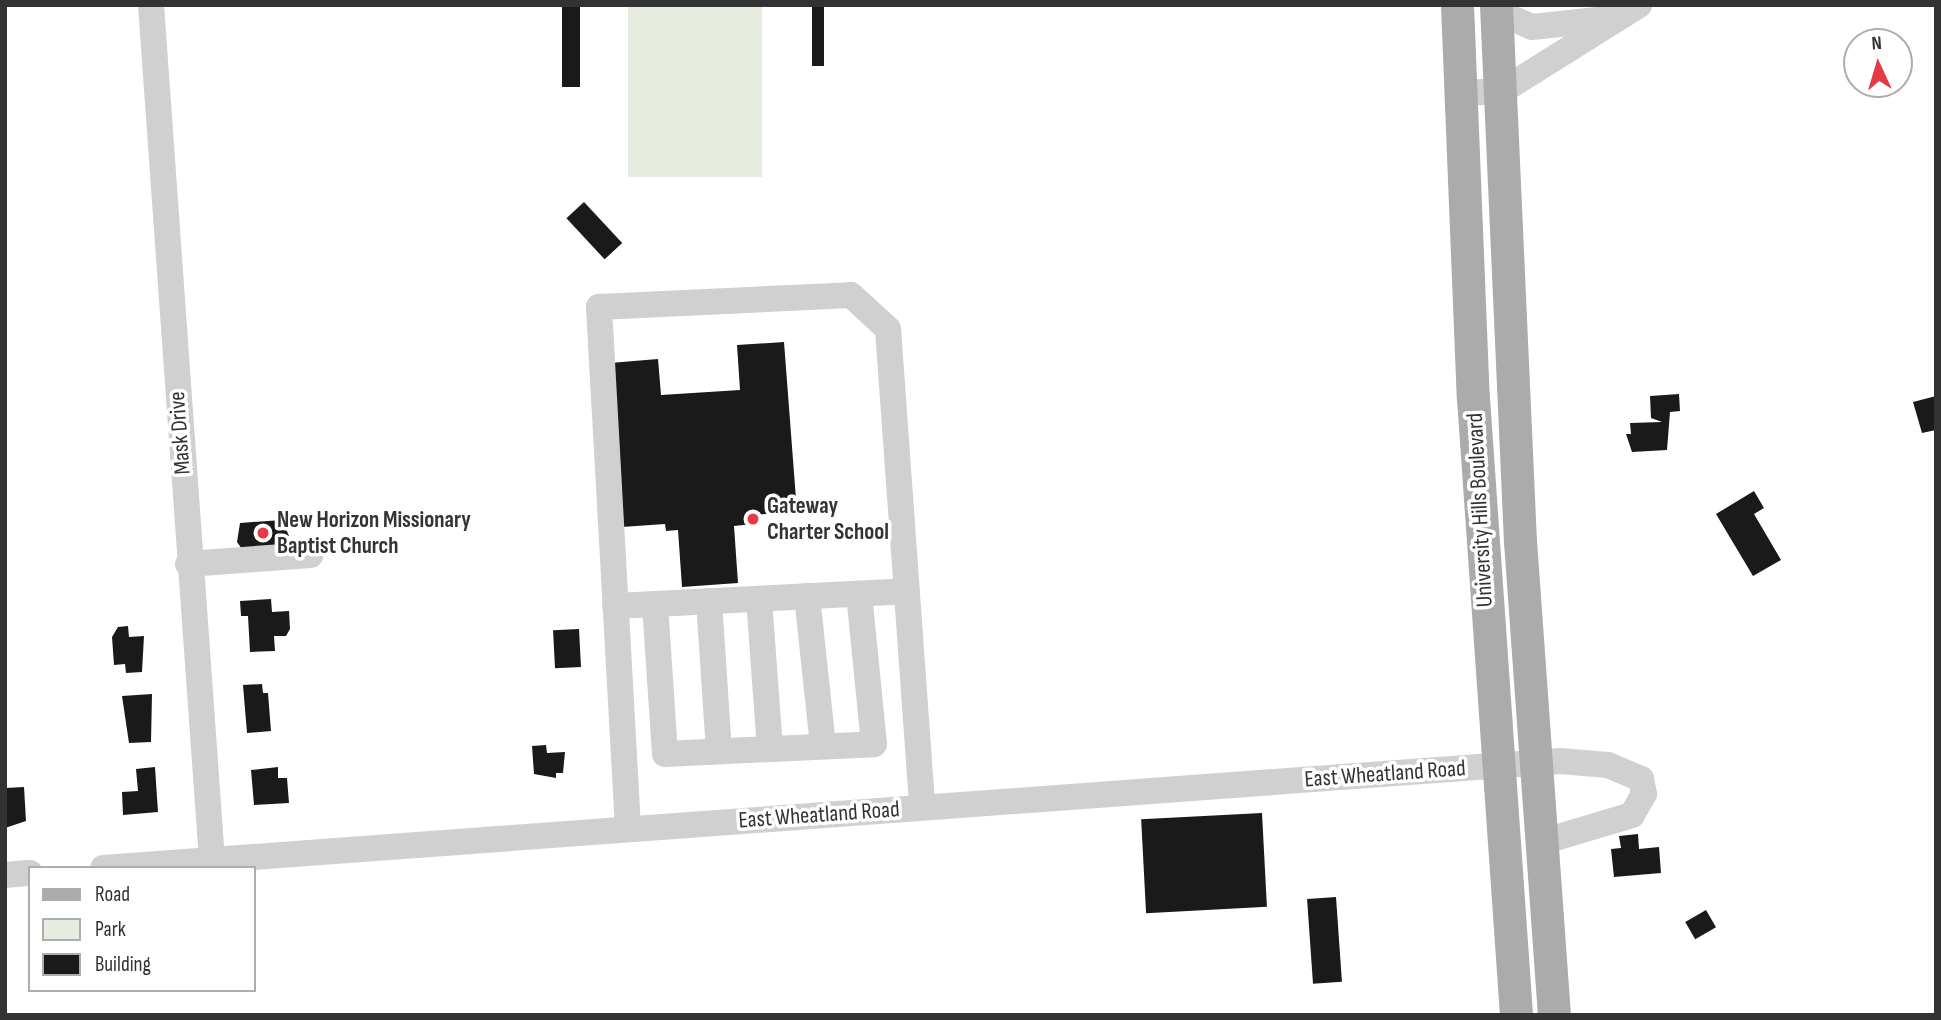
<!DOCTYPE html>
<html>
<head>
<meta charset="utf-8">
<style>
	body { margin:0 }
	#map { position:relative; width:1941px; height:1020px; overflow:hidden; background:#fff; font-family:"Sofia Sans Condensed",sans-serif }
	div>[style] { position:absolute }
	.green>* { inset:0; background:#e6ecdf; transform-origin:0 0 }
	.building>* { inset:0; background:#1a1a1a; transform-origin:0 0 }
	.minor>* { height:26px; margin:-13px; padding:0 13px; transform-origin:13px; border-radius:13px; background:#d0d0d0 }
	.major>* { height:33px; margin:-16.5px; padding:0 16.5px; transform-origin:16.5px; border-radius:16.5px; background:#ababab }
	.dots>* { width:19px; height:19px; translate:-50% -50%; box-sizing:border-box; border:4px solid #fff; border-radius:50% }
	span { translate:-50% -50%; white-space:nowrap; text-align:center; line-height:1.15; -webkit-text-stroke:7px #fff; paint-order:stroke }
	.street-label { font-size:23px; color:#333 }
	.poi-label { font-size:23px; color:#333; font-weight:700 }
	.left { translate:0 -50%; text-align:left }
	.frame { position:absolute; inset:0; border:7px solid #333; pointer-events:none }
	.legend { position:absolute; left:28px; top:866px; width:228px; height:126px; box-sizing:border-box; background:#fff; border:2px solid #adadad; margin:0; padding:9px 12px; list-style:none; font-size:21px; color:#333 }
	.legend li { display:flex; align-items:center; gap:14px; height:35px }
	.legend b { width:35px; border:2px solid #adadad }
	.north { position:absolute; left:1843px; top:28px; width:70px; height:70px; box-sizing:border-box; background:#fff; border:2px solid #adadad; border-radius:50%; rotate:356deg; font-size:19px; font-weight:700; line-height:28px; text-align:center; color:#333 }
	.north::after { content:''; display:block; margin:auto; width:24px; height:32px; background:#e63946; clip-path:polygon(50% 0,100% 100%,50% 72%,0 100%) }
</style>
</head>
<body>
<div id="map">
	<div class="green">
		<i style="left:628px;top:5px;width:134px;height:172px"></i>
	</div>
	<div class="building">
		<i style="left:562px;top:5px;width:18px;height:82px"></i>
		<i style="left:812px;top:5px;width:12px;height:61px"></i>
		<i style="left:584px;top:202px;width:56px;height:24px;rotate:47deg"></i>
		<i style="clip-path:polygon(784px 342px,797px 512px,752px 515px,753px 524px,734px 526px,738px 583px,682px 587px,678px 530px,666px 531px,665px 524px,622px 527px,610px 363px,658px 359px,661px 395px,740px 390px,737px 345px)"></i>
		<i style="clip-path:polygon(1679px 394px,1680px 411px,1670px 412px,1667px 450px,1632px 452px,1626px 434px,1631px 434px,1630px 423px,1662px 422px,1651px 418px,1650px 396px)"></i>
		<i style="clip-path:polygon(1936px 396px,1936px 430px,1922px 433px,1913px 402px)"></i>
		<i style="clip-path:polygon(1754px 491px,1764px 508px,1754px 514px,1781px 560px,1753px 576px,1716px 514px)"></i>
		<i style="clip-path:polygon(282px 520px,289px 536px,283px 536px,284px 547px,242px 549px,237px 542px,240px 523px)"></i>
		<i style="clip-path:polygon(271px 599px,272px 612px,289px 611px,290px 629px,286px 636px,274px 636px,275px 651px,250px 652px,248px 616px,241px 616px,240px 601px)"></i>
		<i style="clip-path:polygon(128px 626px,129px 637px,144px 636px,142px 672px,126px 673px,125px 664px,114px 665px,112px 637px,118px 627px)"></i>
		<i style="left:579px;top:629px;width:38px;height:26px;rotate:87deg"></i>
		<i style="clip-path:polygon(262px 684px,263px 693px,268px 693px,271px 731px,247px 733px,243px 685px)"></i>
		<i style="clip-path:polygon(152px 694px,151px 742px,129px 743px,122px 696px)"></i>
		<i style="clip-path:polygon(546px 745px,547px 753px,565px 752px,563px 773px,556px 773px,556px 778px,534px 774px,532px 746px)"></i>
		<i style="clip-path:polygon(155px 767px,158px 812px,123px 815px,122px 792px,138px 791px,136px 769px)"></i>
		<i style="clip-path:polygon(278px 767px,278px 778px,287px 778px,289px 803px,254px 805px,251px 770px)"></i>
		<i style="clip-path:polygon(24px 787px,26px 821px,5px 828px,5px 788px)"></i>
		<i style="left:1262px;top:813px;width:94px;height:121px;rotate:87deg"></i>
		<i style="clip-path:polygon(1638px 834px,1639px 849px,1659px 847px,1661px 873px,1614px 877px,1611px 849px,1621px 848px,1619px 836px)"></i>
		<i style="left:1336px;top:897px;width:85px;height:29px;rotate:86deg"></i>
		<i style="left:1706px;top:910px;width:20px;height:24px;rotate:60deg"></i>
	</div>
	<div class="minor">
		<i style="left:151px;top:5px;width:857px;rotate:85.92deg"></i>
		<i style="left:1496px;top:11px;width:39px;rotate:24deg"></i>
		<i style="left:1532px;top:27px;width:75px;rotate:-6.1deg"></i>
		<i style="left:1462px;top:93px;width:40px;rotate:-2.9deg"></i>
		<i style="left:1502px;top:91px;width:162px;rotate:-32.1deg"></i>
		<i style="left:188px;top:564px;width:123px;rotate:-4.2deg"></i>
		<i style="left:807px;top:596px;width:151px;rotate:83.9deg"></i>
		<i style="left:759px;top:599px;width:150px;rotate:85.8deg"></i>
		<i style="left:709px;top:601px;width:150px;rotate:86.2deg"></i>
		<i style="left:655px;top:604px;width:150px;rotate:86.2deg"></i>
		<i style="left:665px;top:754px;width:209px;rotate:-2.7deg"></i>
		<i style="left:874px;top:744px;width:151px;rotate:-95.7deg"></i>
		<i style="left:615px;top:606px;width:292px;rotate:-2.9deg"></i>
		<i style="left:628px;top:828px;width:522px;rotate:-93.19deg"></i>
		<i style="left:599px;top:307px;width:252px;rotate:-2.7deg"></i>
		<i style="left:851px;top:295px;width:50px;rotate:42.6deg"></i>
		<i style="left:888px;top:329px;width:479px;rotate:85.9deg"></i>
		<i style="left:103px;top:868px;width:1461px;rotate:-4.2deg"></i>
		<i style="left:1560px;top:761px;width:48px;rotate:4.8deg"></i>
		<i style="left:1608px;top:765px;width:36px;rotate:23deg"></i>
		<i style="left:1641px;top:779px;width:15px;rotate:79deg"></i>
		<i style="left:1644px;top:794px;width:24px;rotate:120deg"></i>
		<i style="left:1632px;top:815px;width:94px;rotate:163.3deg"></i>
		<i style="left:5px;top:875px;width:25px;rotate:-5deg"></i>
	</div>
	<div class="major">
		<i style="left:1457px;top:5px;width:393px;rotate:87.7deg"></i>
		<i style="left:1473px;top:398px;width:618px;rotate:86.01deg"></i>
		<i style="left:1496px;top:5px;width:537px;rotate:87.44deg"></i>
		<i style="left:1520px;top:541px;width:475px;rotate:85.9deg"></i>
	</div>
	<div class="dots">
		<i style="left:753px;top:519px;background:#e63946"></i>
		<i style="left:263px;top:533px;background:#e63946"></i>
	</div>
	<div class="street-label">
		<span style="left:180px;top:433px;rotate:-94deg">Mask Drive</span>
		<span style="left:1480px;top:510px;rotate:-93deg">University Hills Boulevard</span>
		<span style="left:1385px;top:774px;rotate:-4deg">East Wheatland Road</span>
		<span style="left:819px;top:815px;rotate:-4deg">East Wheatland Road</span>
	</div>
	<div class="poi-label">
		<span class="left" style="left:767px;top:519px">Gateway<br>Charter School</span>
		<span class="left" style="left:277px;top:533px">New Horizon Missionary<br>Baptist Church</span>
	</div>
	<div class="frame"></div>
	<ul class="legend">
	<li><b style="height:9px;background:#ababab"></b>Road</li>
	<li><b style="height:19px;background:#e6ecdf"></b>Park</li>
	<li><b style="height:19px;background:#1a1a1a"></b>Building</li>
	</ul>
	<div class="north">N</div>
</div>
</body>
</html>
